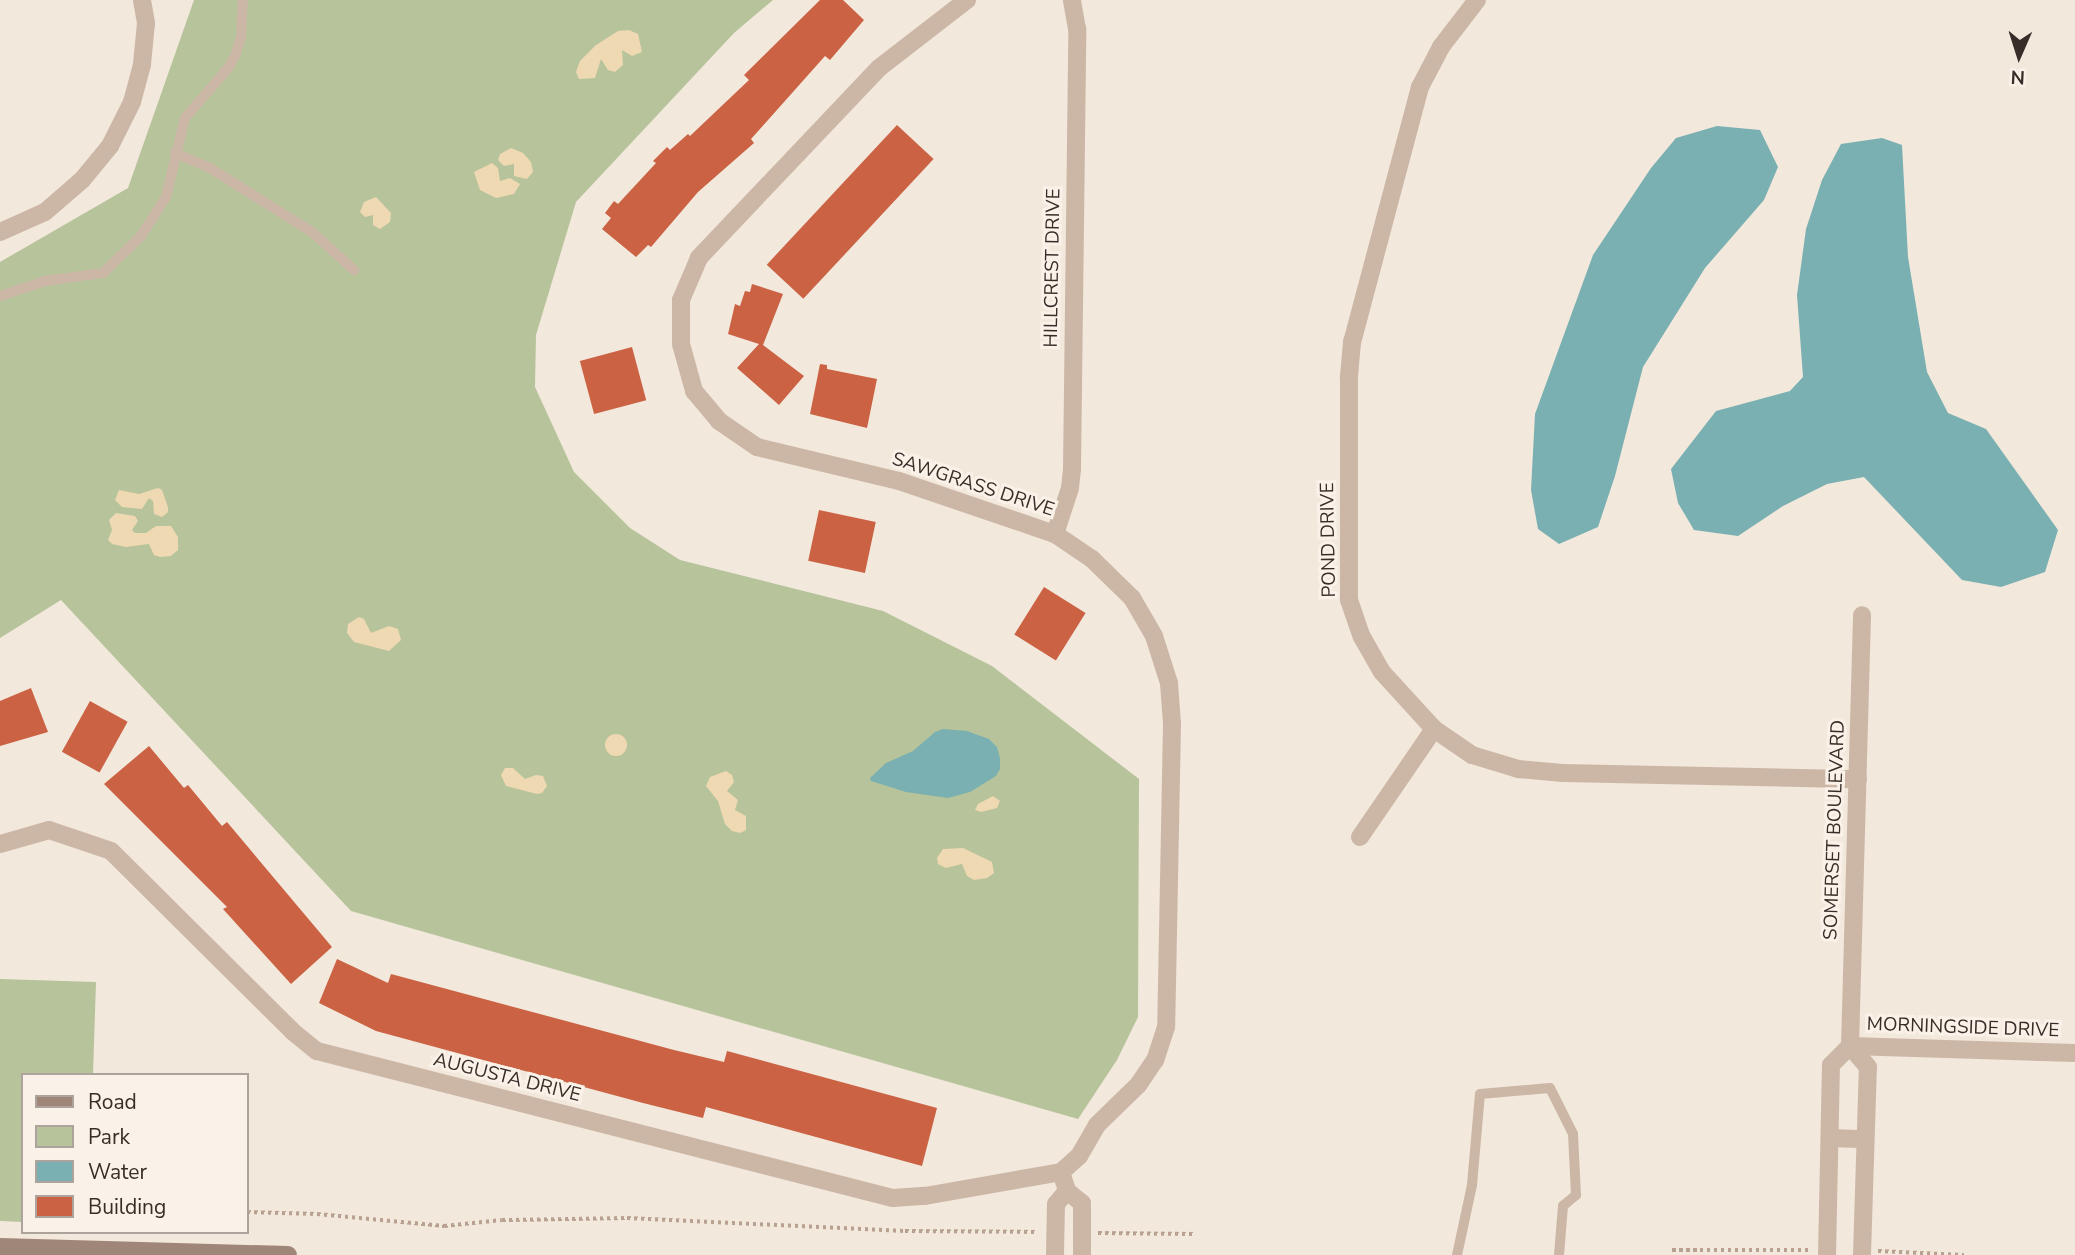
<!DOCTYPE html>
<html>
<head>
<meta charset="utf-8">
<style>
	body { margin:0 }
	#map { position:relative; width:2075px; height:1255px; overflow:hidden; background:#f3e8dc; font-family:"Nunito Sans",sans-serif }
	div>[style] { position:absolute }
	.green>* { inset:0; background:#b6c39b }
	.sand>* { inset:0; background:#efd9b2 }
	.round { border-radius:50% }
	.water>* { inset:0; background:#7ab0b1 }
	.building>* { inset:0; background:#ca6243; transform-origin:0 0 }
	.path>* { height:3.5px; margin-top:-1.75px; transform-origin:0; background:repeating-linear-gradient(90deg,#b8a191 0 3.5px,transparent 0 7px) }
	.lane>* { height:10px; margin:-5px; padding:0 5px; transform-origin:5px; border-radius:5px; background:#ccb7a7 }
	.street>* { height:18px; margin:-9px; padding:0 9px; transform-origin:9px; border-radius:9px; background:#ccb7a7 }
	.secondary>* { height:18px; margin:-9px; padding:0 9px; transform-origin:9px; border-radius:9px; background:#a08679 }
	span { translate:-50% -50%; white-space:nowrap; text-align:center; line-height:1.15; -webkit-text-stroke:6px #faf2e9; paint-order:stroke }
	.street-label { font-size:19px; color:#382d28 }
	.legend { position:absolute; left:21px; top:1073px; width:228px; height:161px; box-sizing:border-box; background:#faf2e9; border:2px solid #aca39c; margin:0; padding:9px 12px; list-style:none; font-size:21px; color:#382d28 }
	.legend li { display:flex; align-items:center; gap:14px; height:35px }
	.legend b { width:35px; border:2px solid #aca39c }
	.north { position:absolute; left:1984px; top:21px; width:70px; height:70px; -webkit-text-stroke:5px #faf2e9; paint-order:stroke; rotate:183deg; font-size:19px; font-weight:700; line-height:28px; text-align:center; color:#382d28 }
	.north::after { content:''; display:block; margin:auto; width:24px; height:32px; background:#382d28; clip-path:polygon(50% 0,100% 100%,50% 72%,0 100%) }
</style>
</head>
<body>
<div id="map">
	<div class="green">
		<i style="clip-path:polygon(194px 0,773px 0,734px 33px,576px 202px,536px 335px,535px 387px,574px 472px,630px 528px,680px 560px,883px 611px,992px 666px,1139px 779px,1138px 1017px,1117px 1060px,1078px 1119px,351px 911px,61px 600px,0 638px,0 262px,128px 188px)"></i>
		<i style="clip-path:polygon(0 979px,96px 982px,93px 1075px,23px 1075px,23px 1222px,0 1221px)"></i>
	</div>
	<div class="sand">
		<i style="clip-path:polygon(618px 31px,629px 30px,638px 34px,642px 52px,632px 56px,622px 50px,623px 65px,615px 72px,608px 70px,601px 59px,595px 78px,579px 79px,576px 72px,580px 61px,596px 45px)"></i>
		<i style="clip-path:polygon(511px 148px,523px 153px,531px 162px,533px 172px,527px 179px,514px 176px,514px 164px,504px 166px,498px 160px,500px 154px)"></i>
		<i style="clip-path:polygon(492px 163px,498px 168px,500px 181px,510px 178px,520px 184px,514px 194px,496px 198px,480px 190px,474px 172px)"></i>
		<i style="clip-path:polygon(376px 197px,391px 213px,390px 222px,380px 229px,373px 225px,373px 215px,365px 217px,360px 212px,364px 202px)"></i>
		<i style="clip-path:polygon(158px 488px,162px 490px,168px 507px,168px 512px,162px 517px,154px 514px,153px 501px,149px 498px,142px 509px,122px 507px,115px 500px,119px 490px,139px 494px)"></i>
		<i style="clip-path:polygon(116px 513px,135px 516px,138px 521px,132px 530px,135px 533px,146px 533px,156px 526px,171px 526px,178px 537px,178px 550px,171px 556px,160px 557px,154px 555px,149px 544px,126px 547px,112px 544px,108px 540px,112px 530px,109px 520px)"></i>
		<i style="clip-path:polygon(359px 617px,364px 619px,371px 633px,389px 626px,398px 629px,401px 640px,389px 651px,354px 642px,347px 633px,348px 624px)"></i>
		<i class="round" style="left:605px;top:734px;width:22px;height:22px"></i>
		<i style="clip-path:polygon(505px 768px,513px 768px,525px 779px,536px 775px,543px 776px,547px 786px,542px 793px,537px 794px,506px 786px,501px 775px)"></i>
		<i style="clip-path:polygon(726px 771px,732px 775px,734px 782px,727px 791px,738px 800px,735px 810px,746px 816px,746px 830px,740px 833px,732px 831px,725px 824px,718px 801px,706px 786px,710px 777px)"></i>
		<i style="clip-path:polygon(993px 796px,1000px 801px,997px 808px,981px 812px,975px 810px,978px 804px)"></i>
		<i style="clip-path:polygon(963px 848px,992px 862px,994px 873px,987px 878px,974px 880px,967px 876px,962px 864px,946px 868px,938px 864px,937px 858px,943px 849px)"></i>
	</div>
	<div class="water">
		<i style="clip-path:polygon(1717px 126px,1760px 130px,1778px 167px,1764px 200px,1705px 268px,1643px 367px,1615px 476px,1598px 527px,1559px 544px,1538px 529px,1531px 490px,1535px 414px,1593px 255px,1651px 168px,1676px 138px)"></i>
		<i style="clip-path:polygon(1882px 138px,1902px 145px,1908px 257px,1927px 372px,1948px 413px,1986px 429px,2058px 530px,2045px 572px,2001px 587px,1962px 580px,1864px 477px,1827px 484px,1783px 506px,1738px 536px,1694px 530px,1678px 503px,1671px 469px,1716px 411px,1790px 391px,1803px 377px,1797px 295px,1806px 229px,1822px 180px,1841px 144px)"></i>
		<i style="clip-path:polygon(943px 729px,967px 731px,989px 739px,997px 747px,1000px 758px,1000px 769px,996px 776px,970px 792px,948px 798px,906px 792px,871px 781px,870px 778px,886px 763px,913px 751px,935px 732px)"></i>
	</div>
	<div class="building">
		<i style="clip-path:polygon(820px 0,843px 0,864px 20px,830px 60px,825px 56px,751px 139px,754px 143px,698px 192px,651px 247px,648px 245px,636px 257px,602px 229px,611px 218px,605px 213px,614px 201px,618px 204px,656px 163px,653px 161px,667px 147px,670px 150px,688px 134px,690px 136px,749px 80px,744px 75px)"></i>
		<i style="left:897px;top:125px;width:50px;height:191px;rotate:43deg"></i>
		<i style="clip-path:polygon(752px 284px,783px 294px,763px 345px,804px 376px,779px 405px,737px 368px,759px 344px,728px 334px,735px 304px,740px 306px,745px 291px,750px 292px)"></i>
		<i style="left:632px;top:347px;width:55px;height:54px;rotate:75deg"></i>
		<i style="clip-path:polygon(820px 364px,827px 365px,827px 369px,877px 379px,867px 428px,810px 414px)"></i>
		<i style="left:819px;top:510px;width:58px;height:52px;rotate:12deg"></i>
		<i style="left:1044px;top:587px;width:49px;height:56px;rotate:32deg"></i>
		<i style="clip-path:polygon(31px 688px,48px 732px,0 746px,0 701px)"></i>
		<i style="left:90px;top:701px;width:43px;height:58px;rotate:29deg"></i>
		<i style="clip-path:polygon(149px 746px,184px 788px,188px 785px,222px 826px,227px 822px,332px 947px,291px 984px,223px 909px,227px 907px,104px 784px)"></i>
		<i style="clip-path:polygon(337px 959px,388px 983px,391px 974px,674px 1050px,724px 1062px,727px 1051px,937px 1108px,922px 1166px,706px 1107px,703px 1118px,643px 1103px,376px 1031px,319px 1003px)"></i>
	</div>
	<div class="path">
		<i style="left:247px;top:1212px;width:70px;rotate:1.6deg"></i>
		<i style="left:317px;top:1214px;width:128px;rotate:5.4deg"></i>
		<i style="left:444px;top:1226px;width:58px;rotate:-5.9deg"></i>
		<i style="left:502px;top:1220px;width:125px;rotate:-0.9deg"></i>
		<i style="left:627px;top:1218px;width:278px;rotate:2.7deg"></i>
		<i style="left:905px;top:1231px;width:132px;rotate:0.4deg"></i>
		<i style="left:1098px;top:1233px;width:95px;rotate:0.6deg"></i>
		<i style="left:1672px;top:1250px;width:139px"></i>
		<i style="left:1878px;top:1251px;width:86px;rotate:2.7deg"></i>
	</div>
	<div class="lane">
		<i style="left:175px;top:153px;width:38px;rotate:23deg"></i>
		<i style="left:210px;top:168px;width:120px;rotate:32.1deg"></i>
		<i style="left:312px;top:232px;width:57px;rotate:42.1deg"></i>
		<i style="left:0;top:296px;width:47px;rotate:-18.4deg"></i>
		<i style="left:45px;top:281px;width:59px;rotate:-7.9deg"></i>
		<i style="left:103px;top:273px;width:53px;rotate:-44.2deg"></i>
		<i style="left:141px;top:236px;width:46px;rotate:-57.3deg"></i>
		<i style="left:166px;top:197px;width:81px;rotate:-76.5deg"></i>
		<i style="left:185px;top:118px;width:67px;rotate:-49.2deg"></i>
		<i style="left:229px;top:67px;width:16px;rotate:-63deg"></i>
		<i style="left:236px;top:53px;width:17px;rotate:-73deg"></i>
		<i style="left:241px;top:37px;width:37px;rotate:-87deg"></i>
		<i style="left:1457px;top:1255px;width:72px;rotate:-77.9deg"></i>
		<i style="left:1472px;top:1185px;width:91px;rotate:-85deg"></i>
		<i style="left:1480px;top:1094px;width:70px;rotate:-4.9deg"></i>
		<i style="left:1550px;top:1088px;width:51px;rotate:63.4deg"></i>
		<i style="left:1573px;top:1134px;width:61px;rotate:87.2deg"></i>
		<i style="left:1576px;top:1195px;width:17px;rotate:140deg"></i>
		<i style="left:1563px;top:1206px;width:49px;rotate:94.7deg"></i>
	</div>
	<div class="street">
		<i style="left:967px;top:0;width:111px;rotate:142.3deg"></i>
		<i style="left:879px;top:68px;width:262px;rotate:133.5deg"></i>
		<i style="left:699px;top:258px;width:46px;rotate:113.2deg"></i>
		<i style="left:681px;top:300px;width:44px;rotate:90deg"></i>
		<i style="left:681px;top:344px;width:49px;rotate:74.5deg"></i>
		<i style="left:694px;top:391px;width:39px;rotate:50deg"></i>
		<i style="left:719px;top:421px;width:46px;rotate:34.4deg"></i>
		<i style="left:757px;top:447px;width:146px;rotate:13.5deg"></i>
		<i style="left:899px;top:481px;width:165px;rotate:18.8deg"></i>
		<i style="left:1055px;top:534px;width:45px;rotate:34deg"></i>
		<i style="left:1092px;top:559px;width:56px;rotate:44.3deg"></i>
		<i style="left:1132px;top:598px;width:44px;rotate:59.9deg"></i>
		<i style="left:1154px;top:636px;width:49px;rotate:72.3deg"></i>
		<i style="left:1169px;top:683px;width:41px;rotate:85.8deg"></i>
		<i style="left:1172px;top:724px;width:303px;rotate:91.1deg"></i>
		<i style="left:1166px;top:1027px;width:35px;rotate:108deg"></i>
		<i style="left:1155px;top:1060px;width:30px;rotate:124deg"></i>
		<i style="left:1138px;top:1085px;width:57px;rotate:135.7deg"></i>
		<i style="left:1097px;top:1125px;width:36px;rotate:120deg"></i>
		<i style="left:1079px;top:1156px;width:24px;rotate:138deg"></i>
		<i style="left:1477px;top:0;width:59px;rotate:127.5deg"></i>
		<i style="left:1441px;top:47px;width:45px;rotate:117.7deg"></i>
		<i style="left:1420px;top:87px;width:264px;rotate:104.9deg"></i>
		<i style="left:1352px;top:342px;width:37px;rotate:95deg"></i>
		<i style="left:1349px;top:379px;width:221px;rotate:90deg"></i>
		<i style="left:1349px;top:600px;width:39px;rotate:71deg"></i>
		<i style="left:1362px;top:637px;width:40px;rotate:60.3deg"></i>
		<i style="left:1382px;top:672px;width:77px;rotate:47.6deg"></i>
		<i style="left:1434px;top:729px;width:46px;rotate:34.4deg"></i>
		<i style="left:1472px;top:755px;width:48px;rotate:16.9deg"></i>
		<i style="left:1518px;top:769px;width:45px;rotate:5.1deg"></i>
		<i style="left:1563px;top:773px;width:295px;rotate:1.2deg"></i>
		<i style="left:0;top:232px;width:49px;rotate:-24deg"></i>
		<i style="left:45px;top:212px;width:49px;rotate:-40.9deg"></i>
		<i style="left:82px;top:180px;width:44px;rotate:-50.5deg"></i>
		<i style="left:110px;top:146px;width:49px;rotate:-63.4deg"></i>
		<i style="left:132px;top:102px;width:39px;rotate:-75deg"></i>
		<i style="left:142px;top:64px;width:41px;rotate:-84.4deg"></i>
		<i style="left:146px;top:23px;width:23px;rotate:-100deg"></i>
		<i style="left:1055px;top:534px;width:48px;rotate:-71.9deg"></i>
		<i style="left:1070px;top:488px;width:19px;rotate:-84deg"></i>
		<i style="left:1072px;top:469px;width:440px;rotate:-89.3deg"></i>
		<i style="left:1077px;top:29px;width:29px;rotate:-100deg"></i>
		<i style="left:1360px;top:837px;width:131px;rotate:-55.6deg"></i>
		<i style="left:0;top:844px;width:51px;rotate:-15.9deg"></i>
		<i style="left:49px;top:830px;width:65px;rotate:18.7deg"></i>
		<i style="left:111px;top:851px;width:255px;rotate:44.8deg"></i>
		<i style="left:292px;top:1031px;width:32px;rotate:39deg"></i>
		<i style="left:317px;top:1051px;width:594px;rotate:14.32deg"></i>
		<i style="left:893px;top:1198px;width:32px;rotate:-4deg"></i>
		<i style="left:925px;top:1196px;width:138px;rotate:-10deg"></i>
		<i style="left:1850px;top:1046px;width:225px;rotate:1.8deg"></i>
		<i style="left:1830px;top:1138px;width:35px;rotate:2deg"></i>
		<i style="left:1061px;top:1172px;width:20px;rotate:72deg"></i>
		<i style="left:1067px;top:1191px;width:19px;rotate:39deg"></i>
		<i style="left:1082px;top:1203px;width:52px;rotate:90deg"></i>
		<i style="left:1055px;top:1255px;width:51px;rotate:-88.9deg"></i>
		<i style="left:1056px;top:1204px;width:17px;rotate:-50deg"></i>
		<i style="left:1827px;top:1255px;width:190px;rotate:-88.8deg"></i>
		<i style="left:1831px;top:1065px;width:27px;rotate:-45deg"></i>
		<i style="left:1862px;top:1255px;width:188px;rotate:-88.2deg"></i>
		<i style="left:1868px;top:1067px;width:28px;rotate:-131deg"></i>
		<i style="left:1850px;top:1046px;width:431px;rotate:-88.4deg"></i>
	</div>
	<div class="secondary">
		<i style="left:0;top:1247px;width:288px;rotate:1.6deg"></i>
	</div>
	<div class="street-label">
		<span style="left:1053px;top:268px;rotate:-89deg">HILLCREST DRIVE</span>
		<span style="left:973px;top:485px;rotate:18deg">SAWGRASS DRIVE</span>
		<span style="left:1329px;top:540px;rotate:-91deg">POND DRIVE</span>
		<span style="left:1835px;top:830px;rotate:-88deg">SOMERSET BOULEVARD</span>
		<span style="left:1963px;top:1028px;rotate:2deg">MORNINGSIDE DRIVE</span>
		<span style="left:507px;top:1078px;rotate:14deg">AUGUSTA DRIVE</span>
	</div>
	<ul class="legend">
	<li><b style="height:9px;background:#a08679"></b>Road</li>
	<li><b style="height:19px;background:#b6c39b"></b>Park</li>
	<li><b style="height:19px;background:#7ab0b1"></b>Water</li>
	<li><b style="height:19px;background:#ca6243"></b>Building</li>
	</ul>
	<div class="north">N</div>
</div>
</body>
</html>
